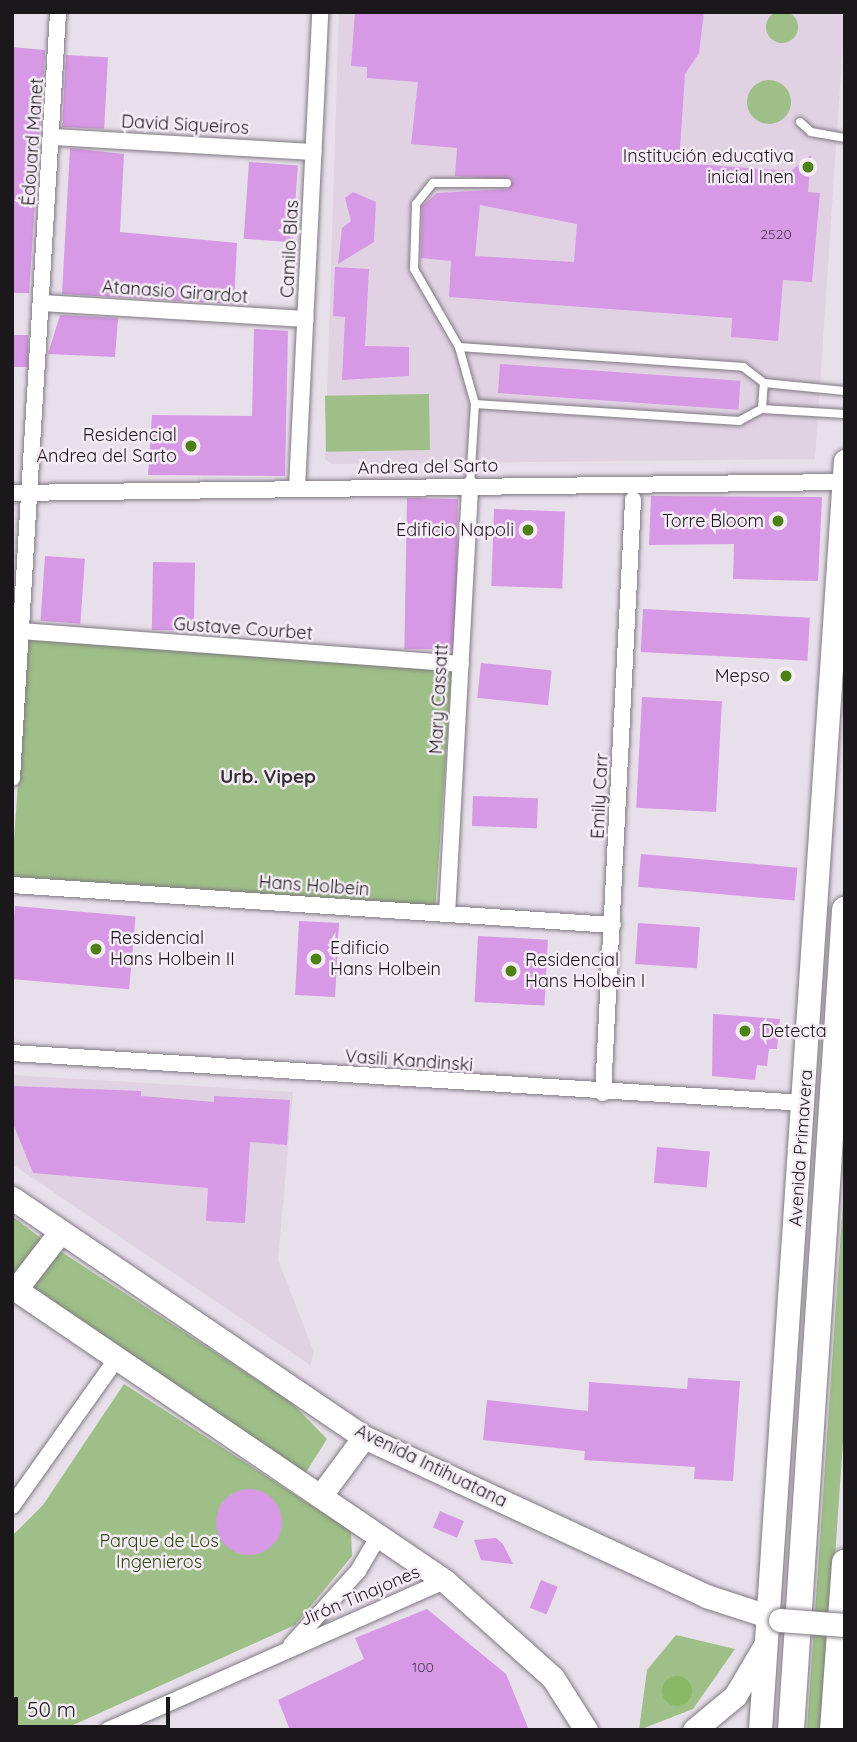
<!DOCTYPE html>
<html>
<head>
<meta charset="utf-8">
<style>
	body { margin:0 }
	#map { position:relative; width:857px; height:1742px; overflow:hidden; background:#e7dfe9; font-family:Quicksand,sans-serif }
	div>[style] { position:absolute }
	.built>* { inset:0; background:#e0d2e3 }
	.green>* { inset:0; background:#9ebf87; transform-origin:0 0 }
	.round { border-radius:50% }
	.water>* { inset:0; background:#89b966 }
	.building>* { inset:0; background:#d799e5; transform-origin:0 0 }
	.roads { filter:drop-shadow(0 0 2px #807982) drop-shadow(0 0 2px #807982) }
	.service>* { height:8px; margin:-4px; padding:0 4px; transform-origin:4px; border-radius:4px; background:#fff }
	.minor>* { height:16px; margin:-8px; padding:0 8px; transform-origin:8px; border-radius:8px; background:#fff }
	.secondary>* { height:23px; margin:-11.5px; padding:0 11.5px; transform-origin:11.5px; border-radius:11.5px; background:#fff }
	.primary>* { height:26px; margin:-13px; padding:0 13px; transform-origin:13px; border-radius:13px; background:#fff }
	.bridges { filter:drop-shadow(0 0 2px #807982) drop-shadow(0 0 2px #807982) }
	.secondary-bridge>* { height:23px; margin:-11.5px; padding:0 11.5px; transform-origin:11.5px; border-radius:11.5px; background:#fff }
	.dots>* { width:19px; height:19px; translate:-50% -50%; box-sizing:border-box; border:4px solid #f5ecf6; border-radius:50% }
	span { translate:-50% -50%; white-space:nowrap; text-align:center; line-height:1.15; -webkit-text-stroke:5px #f5ecf6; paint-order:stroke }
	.number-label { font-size:14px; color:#4a384e }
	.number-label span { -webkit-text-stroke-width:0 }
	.street-label { font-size:18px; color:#1b181c }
	.poi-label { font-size:18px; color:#1b181c }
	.right { translate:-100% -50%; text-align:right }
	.left { translate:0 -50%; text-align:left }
	.park-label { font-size:18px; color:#2b490e }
	.neighbourhood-label { font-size:19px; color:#352e36; font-weight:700 }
	.frame { position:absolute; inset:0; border:14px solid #1b181c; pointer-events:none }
	.scale { position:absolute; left:14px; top:1697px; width:156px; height:32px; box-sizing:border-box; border:4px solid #1b181c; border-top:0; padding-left:9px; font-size:21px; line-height:24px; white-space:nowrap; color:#1b181c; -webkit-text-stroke:5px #f5ecf6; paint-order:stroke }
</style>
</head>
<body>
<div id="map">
	<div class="built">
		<i style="clip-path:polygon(339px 12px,845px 12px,815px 459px,331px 464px,325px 459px)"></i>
		<i style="clip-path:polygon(12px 1075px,293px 1092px,278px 1260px,314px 1352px,310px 1365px,12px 1164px)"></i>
	</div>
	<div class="green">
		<i class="round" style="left:766px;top:11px;width:32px;height:32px"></i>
		<i class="round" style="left:747px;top:80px;width:44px;height:44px"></i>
		<i style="left:429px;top:394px;width:56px;height:104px;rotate:89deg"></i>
		<i style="left:28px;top:640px;width:425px;height:237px;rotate:4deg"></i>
		<i style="clip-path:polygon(845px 1172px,845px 1413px,823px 1730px,807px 1730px)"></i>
		<i style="clip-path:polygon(12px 1216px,42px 1239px,16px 1278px,12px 1275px)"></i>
		<i style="clip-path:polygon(57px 1249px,291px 1402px,327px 1439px,303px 1477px,31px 1287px)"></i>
		<i style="clip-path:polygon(124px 1384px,351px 1531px,352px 1556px,295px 1625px,62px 1730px,12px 1730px,12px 1536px,43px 1505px)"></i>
		<i style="clip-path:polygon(676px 1635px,735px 1649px,693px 1709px,639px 1730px,647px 1670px)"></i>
	</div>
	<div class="water">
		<i class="round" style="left:662px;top:1676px;width:30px;height:30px"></i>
	</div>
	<div class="building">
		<i style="clip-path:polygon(evenodd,355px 12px,704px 12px,699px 53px,685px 74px,679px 163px,791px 171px,811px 155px,808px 192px,820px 193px,812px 282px,783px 280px,778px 341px,731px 337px,732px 318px,449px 297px,451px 261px,421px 258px,422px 206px,437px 193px,508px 189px,513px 180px,455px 176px,457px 148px,411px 144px,418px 82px,367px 78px,367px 67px,351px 66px,355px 12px,480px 205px,577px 224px,574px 262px,475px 256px,480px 205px)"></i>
		<i style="clip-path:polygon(12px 47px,45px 50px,29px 293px,12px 293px)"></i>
		<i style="left:66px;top:55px;width:42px;height:72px;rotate:3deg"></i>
		<i style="clip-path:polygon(70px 148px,124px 154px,120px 232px,237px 243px,234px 304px,62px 294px)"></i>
		<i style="left:249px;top:162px;width:49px;height:77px;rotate:4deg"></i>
		<i style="clip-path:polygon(353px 192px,376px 202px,374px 242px,338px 264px,342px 228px,351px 221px,345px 198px)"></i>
		<i style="clip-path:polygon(335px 267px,369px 269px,365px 346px,409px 347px,409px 376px,342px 380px,345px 317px,333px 316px)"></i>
		<i style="clip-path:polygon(60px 315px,118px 318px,115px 357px,48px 354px)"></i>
		<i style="clip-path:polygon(254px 329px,288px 331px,285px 476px,148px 475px,152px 415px,252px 416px)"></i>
		<i style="left:12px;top:335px;width:16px;height:32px"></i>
		<i style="left:500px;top:364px;width:241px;height:29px;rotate:4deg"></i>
		<i style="clip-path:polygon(651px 496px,822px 497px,818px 581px,733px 579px,734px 544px,649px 545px)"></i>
		<i style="left:407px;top:498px;width:51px;height:151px;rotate:1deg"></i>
		<i style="left:494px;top:509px;width:71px;height:77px;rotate:2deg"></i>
		<i style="left:45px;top:556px;width:40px;height:65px;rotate:4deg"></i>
		<i style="left:153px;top:562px;width:42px;height:68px;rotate:1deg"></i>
		<i style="left:643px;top:609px;width:167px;height:43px;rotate:3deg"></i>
		<i style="left:481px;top:663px;width:71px;height:35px;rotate:6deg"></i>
		<i style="left:642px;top:697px;width:80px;height:111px;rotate:3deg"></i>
		<i style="left:473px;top:796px;width:65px;height:30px;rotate:2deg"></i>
		<i style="left:641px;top:854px;width:157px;height:33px;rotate:5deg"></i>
		<i style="left:15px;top:906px;width:121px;height:73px;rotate:5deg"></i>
		<i style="left:299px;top:921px;width:40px;height:74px;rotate:3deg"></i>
		<i style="left:638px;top:923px;width:62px;height:41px;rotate:4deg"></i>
		<i style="left:478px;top:936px;width:70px;height:66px;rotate:3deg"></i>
		<i style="clip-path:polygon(713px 1014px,780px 1019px,777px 1049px,769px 1049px,767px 1066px,757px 1065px,755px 1080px,712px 1076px)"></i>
		<i style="clip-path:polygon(12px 1086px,141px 1091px,141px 1096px,214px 1102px,214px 1096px,290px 1100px,287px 1145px,250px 1142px,245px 1223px,206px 1221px,208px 1188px,33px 1173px,12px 1121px)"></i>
		<i style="left:657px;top:1147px;width:53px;height:36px;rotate:5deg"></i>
		<i style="clip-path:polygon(688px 1378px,740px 1381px,733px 1481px,694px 1479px,695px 1467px,584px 1460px,585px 1451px,483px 1440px,487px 1400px,588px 1411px,589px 1382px,687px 1389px)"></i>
		<i class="round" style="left:216px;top:1489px;width:66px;height:66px"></i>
		<i style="left:440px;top:1511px;width:26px;height:18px;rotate:23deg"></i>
		<i style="clip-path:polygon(496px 1538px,503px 1544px,513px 1564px,481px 1560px,474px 1540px)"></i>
		<i style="left:541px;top:1580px;width:18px;height:30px;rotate:22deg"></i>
		<i style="clip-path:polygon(427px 1609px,506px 1674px,529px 1730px,290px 1730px,278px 1700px,364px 1659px,355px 1638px)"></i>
	</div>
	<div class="roads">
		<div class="service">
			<i style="left:800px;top:122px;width:15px;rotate:42deg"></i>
			<i style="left:811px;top:132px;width:35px;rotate:10deg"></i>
			<i style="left:459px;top:347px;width:285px;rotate:4deg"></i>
			<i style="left:743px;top:367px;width:26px;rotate:37deg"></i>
			<i style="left:764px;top:383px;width:81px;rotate:5.6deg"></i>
			<i style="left:475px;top:404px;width:265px;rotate:3.7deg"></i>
			<i style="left:739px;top:421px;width:26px;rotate:-28deg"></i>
			<i style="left:762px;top:409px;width:83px;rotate:3.4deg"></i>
			<i style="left:762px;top:409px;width:26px;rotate:-86deg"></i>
			<i style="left:470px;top:485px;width:81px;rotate:-86.5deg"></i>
			<i style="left:475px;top:404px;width:59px;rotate:-105.7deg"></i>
			<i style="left:459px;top:347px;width:90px;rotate:-120deg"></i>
			<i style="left:414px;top:269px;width:65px;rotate:-88.2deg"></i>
			<i style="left:416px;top:204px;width:27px;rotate:-51deg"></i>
			<i style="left:433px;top:183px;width:74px"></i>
		</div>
		<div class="minor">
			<i style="left:53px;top:137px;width:261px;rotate:3.3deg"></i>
			<i style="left:42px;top:303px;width:264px;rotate:3.5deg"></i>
			<i style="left:297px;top:488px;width:477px;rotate:-87.2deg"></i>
			<i style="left:12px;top:493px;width:833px;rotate:-0.76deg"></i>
			<i style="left:22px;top:631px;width:440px;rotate:4.3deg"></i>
			<i style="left:12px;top:778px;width:767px;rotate:-86.56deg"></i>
			<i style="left:12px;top:885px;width:602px;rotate:3.81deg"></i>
			<i style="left:447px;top:914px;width:430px;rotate:-86.9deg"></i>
			<i style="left:12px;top:1053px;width:794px;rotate:3.61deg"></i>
			<i style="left:603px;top:1093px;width:594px;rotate:-87.1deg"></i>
			<i style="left:12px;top:1506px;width:178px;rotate:-54.6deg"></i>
			<i style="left:291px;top:1645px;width:100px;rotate:-47.8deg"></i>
			<i style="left:358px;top:1571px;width:43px;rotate:-59.3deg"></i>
			<i style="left:108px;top:1730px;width:368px;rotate:-23.9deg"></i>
		</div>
		<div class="secondary">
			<i style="left:12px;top:1198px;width:425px;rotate:34.2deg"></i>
			<i style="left:364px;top:1437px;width:377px;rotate:24.9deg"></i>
			<i style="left:706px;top:1596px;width:78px;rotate:18deg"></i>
			<i style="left:12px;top:1287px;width:523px;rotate:34.18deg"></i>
			<i style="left:445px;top:1581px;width:145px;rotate:41.9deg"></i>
			<i style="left:553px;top:1678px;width:62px;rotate:57.6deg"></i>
			<i style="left:16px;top:1289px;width:72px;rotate:-52.3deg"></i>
			<i style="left:321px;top:1495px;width:72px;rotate:-53.4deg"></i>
			<i style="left:694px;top:1730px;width:53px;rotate:-39.7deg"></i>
			<i style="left:735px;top:1696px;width:57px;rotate:-59.4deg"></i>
			<i style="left:760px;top:1730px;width:1272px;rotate:-86.17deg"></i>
		</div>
		<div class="primary">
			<i style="left:791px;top:1730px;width:822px;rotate:-86.23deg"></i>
			<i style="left:833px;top:1730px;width:168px;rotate:-85.9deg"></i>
		</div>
	</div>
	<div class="bridges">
		<div class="secondary-bridge">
			<i style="left:780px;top:1620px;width:65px;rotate:4.4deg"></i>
		</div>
	</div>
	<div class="dots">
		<i style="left:808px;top:167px;background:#4c8116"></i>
		<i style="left:191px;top:446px;background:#4c8116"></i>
		<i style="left:778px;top:521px;background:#4c8116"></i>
		<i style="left:528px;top:530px;background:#4c8116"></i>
		<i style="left:786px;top:676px;background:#4c8116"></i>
		<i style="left:96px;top:949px;background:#4c8116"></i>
		<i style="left:316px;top:959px;background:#4c8116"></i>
		<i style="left:511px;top:971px;background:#4c8116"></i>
		<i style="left:745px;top:1031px;background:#4c8116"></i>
	</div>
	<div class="number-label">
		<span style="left:776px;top:234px">2520</span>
		<span style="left:423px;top:1667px">100</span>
	</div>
	<div class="street-label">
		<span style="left:185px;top:125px;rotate:3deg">David Siqueiros</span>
		<span style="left:33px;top:142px;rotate:-86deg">Édouard Manet</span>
		<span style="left:290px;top:249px;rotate:-87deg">Camilo Blas</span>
		<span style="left:175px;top:292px;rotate:4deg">Atanasio Girardot</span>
		<span style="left:428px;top:467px;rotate:-1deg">Andrea del Sarto</span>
		<span style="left:243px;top:629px;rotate:4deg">Gustave Courbet</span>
		<span style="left:439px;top:699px;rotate:-87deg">Mary Cassatt</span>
		<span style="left:600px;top:796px;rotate:-87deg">Emily Carr</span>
		<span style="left:314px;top:886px;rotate:4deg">Hans Holbein</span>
		<span style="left:409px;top:1061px;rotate:4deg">Vasili Kandinski</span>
		<span style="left:801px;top:1148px;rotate:-86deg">Avenida Primavera</span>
		<span style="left:431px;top:1466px;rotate:26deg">Avenida Intihuatana</span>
		<span style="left:360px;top:1596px;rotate:-23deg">Jirón Tinajones</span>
	</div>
	<div class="poi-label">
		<span class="right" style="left:794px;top:167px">Institución educativa<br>inicial Inen</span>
		<span class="right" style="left:177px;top:446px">Residencial<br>Andrea del Sarto</span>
		<span class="right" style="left:764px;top:521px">Torre Bloom</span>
		<span class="right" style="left:514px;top:530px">Edificio Napoli</span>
		<span class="right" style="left:770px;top:676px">Mepso</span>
		<span class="left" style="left:110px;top:949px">Residencial<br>Hans Holbein II</span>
		<span class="left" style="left:330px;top:959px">Edificio<br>Hans Holbein</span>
		<span class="left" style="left:525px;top:971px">Residencial<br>Hans Holbein I</span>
		<span class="left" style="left:761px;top:1031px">Detecta</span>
	</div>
	<div class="park-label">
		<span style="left:159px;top:1552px">Parque de Los<br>Ingenieros</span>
	</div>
	<div class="neighbourhood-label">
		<span style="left:268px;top:777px">Urb. Vipep</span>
	</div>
	<div class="frame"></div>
	<div class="scale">50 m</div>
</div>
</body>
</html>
